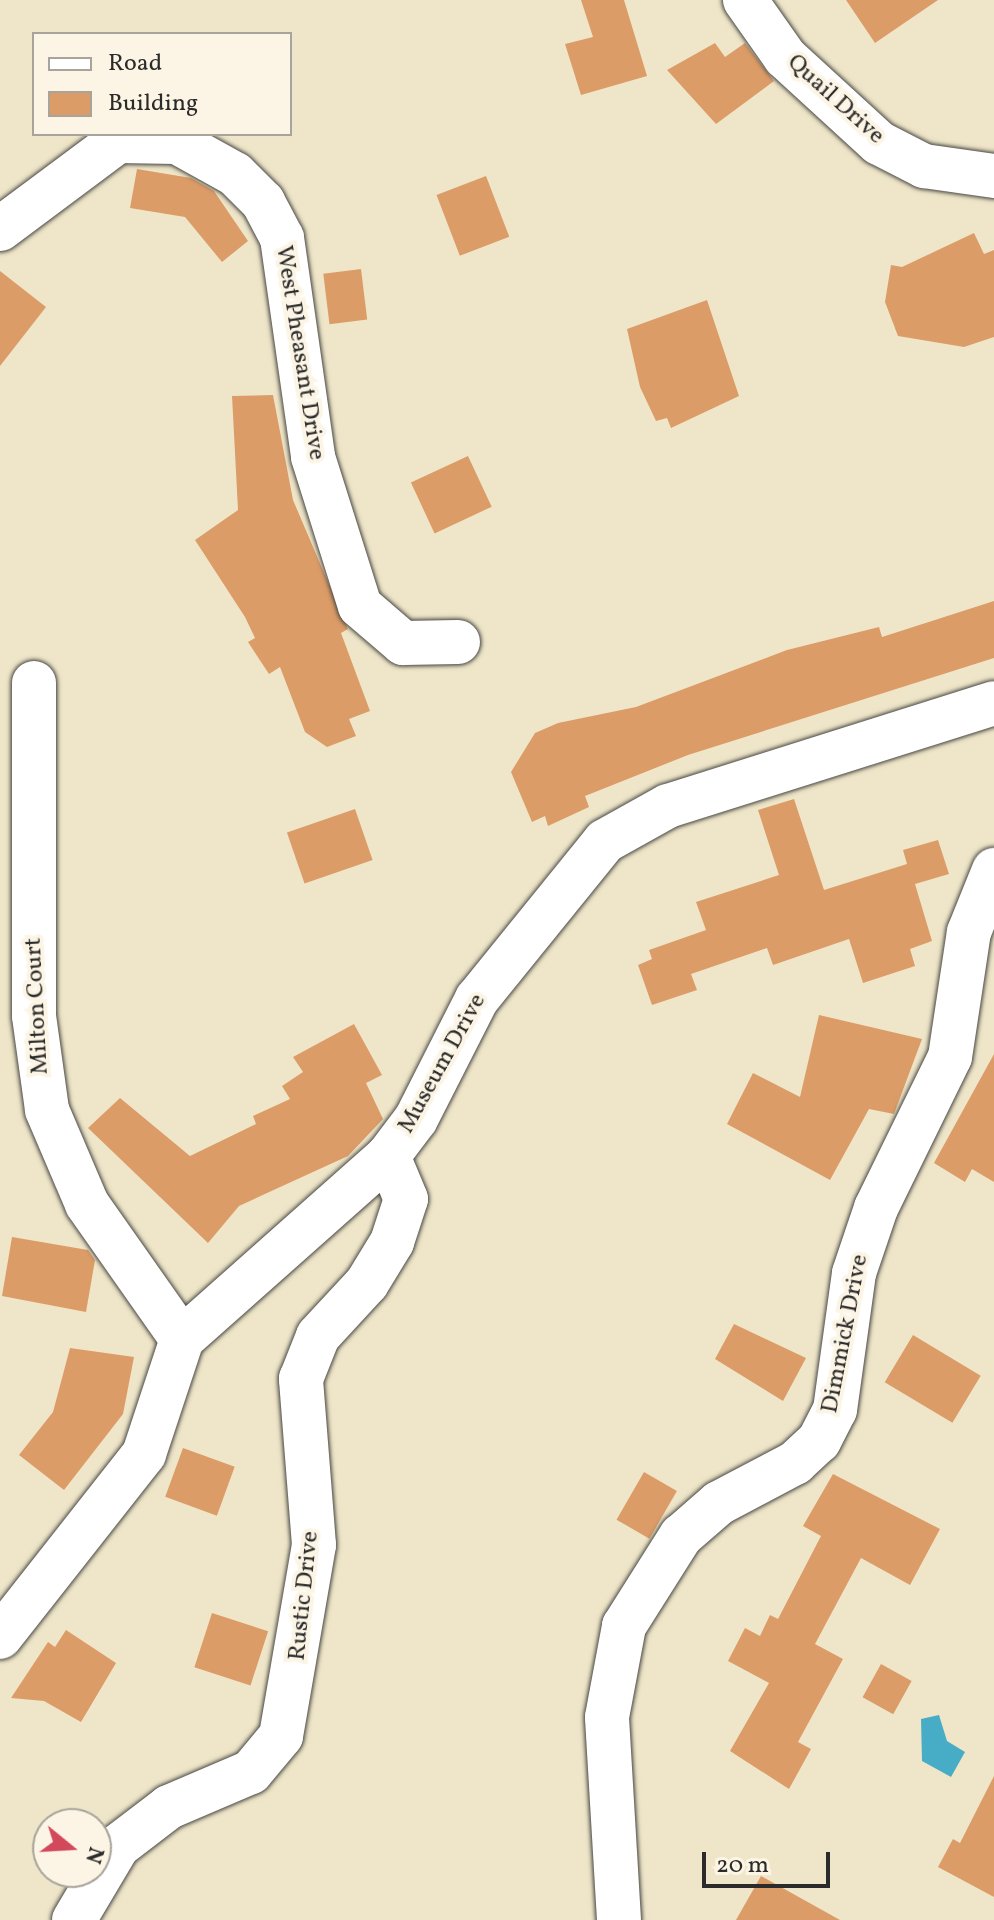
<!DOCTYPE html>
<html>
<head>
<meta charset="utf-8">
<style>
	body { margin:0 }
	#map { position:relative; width:994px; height:1920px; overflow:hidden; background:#efe6c9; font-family:Vollkorn,serif }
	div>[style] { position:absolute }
	.water>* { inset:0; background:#47adc6 }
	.building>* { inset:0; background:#dc9c67; transform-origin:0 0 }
	.roads { filter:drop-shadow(0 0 2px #484743) drop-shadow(0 0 2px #484743) }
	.minor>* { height:44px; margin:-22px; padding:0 22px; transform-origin:22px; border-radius:22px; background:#fff }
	span { translate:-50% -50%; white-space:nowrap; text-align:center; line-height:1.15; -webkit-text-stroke:8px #fcf5e5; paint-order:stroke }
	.street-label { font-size:24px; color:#2b2b2b }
	.legend { position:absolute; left:32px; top:32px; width:260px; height:104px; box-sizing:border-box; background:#fcf5e5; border:2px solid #a8a49b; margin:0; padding:10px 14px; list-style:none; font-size:24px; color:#2b2b2b }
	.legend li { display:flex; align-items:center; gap:16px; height:40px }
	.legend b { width:40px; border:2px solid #a8a49b }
	.north { position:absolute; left:32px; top:1808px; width:80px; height:80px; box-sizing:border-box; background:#fcf5e5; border:2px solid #a8a49b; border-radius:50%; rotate:108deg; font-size:22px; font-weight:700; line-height:32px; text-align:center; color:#2b2b2b }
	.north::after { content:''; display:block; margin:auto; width:28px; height:36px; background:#d1495b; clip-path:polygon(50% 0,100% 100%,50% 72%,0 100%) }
	.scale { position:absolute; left:702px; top:1852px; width:128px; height:36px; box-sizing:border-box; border:4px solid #2b2b2b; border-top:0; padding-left:10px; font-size:24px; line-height:28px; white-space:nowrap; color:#2b2b2b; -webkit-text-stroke:6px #fcf5e5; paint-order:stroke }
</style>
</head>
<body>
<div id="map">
	<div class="water">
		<i style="clip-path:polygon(939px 1715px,947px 1741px,965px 1752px,951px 1777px,922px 1761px,921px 1719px)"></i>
	</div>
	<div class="building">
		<i style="clip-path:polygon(581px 0,624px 0,647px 76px,581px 95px,565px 44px,593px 37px)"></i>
		<i style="clip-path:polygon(846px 0,938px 0,875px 43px)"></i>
		<i style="clip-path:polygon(715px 43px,725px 57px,745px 43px,774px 81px,716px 124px,667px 70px)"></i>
		<i style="clip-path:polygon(137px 169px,191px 178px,214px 191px,248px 241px,222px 262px,185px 217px,130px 208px)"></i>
		<i style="left:486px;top:176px;width:65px;height:53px;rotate:69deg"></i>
		<i style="clip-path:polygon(974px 233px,984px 254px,994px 250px,994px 337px,964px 347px,898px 336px,885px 302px,891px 265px,902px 267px)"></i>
		<i style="left:361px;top:269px;width:51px;height:38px;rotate:83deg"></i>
		<i style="clip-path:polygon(0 271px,46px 307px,0 366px)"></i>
		<i style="clip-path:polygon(707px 300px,739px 396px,671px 428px,667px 418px,656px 421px,640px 387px,627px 329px)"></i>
		<i style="clip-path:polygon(273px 395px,293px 500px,348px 629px,341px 633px,370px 711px,349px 719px,356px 736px,327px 747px,305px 732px,280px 667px,269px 674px,248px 642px,255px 638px,245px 617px,195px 540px,238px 510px,232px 396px)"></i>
		<i style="left:468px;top:456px;width:56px;height:63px;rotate:65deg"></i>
		<i style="clip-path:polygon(994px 601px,994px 658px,688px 755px,585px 796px,589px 807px,548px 826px,545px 816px,532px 822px,511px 772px,535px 733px,558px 723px,636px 707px,787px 650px,879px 627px,882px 637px)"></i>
		<i style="clip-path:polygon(794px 799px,824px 890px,907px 864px,903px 850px,938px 840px,949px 874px,915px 884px,932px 941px,910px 949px,915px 966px,863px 983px,849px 939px,773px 965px,767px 948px,691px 974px,697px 990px,652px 1005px,638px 965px,652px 959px,649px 950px,706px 930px,696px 902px,779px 875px,758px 810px)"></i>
		<i style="left:355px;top:809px;width:54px;height:72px;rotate:71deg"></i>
		<i style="clip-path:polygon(819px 1015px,922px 1039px,894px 1114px,869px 1109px,830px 1180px,727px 1124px,753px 1073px,800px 1097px)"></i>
		<i style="clip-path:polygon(354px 1024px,382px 1075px,366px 1083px,383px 1119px,348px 1156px,239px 1206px,208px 1243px,88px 1128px,120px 1098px,190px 1156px,256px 1124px,253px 1116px,290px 1099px,282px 1086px,303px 1072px,293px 1057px)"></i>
		<i style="clip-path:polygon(994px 1054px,994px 1182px,972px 1169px,965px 1182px,934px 1163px)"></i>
		<i style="clip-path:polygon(12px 1237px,88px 1250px,95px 1260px,86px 1312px,2px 1296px)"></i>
		<i style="clip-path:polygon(734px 1324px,806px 1358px,783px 1401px,715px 1359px)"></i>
		<i style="left:913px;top:1335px;width:79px;height:55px;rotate:31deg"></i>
		<i style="clip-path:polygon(70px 1348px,134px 1357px,123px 1414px,64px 1490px,19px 1455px,53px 1412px)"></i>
		<i style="left:183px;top:1448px;width:55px;height:52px;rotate:20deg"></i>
		<i style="left:644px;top:1472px;width:38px;height:55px;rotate:30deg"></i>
		<i style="clip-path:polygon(833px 1474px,940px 1529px,910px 1585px,861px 1558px,815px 1644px,843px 1659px,798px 1742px,811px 1749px,789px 1789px,730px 1751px,769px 1683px,728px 1661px,745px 1628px,760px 1636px,770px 1615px,778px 1619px,821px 1536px,803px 1526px)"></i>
		<i style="left:212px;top:1613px;width:59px;height:57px;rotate:18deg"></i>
		<i style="clip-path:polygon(66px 1630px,116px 1663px,81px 1722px,44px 1701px,11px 1698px,48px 1642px,55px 1647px)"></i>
		<i style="left:881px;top:1664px;width:35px;height:38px;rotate:29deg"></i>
		<i style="clip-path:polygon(994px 1776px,994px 1897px,938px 1867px,953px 1839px,960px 1843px)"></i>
		<i style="clip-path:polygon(761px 1876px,840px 1920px,736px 1920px)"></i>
	</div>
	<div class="roads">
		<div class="minor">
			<i style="left:745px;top:0;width:70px;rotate:54.9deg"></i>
			<i style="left:785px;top:57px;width:127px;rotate:42.5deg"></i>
			<i style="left:879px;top:143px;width:51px;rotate:27.1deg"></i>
			<i style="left:924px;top:166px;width:71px;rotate:8.1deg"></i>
			<i style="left:0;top:229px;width:147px;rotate:-36.7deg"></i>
			<i style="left:118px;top:141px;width:59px;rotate:1deg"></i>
			<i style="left:177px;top:142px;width:66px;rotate:28.9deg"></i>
			<i style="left:235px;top:174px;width:40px;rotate:45deg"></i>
			<i style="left:263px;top:202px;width:41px;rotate:62.2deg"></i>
			<i style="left:282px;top:238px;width:221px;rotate:81.9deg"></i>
			<i style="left:313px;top:457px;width:156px;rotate:72.5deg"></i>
			<i style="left:360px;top:606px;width:57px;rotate:40.7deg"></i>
			<i style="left:403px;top:643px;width:55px;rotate:-1deg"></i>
			<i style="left:34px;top:683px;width:333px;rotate:90deg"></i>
			<i style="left:34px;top:1016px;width:95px;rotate:82.1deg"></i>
			<i style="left:47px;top:1110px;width:102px;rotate:66.9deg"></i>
			<i style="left:87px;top:1204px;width:165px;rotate:54.9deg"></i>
			<i style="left:0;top:1637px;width:233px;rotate:-51.8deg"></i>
			<i style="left:144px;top:1454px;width:121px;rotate:-71.7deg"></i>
			<i style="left:182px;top:1339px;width:276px;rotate:-41.6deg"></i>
			<i style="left:388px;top:1156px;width:46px;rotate:-52.9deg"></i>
			<i style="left:416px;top:1119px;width:135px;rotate:-63.1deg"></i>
			<i style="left:477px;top:999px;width:203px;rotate:-51deg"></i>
			<i style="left:605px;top:841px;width:72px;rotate:-29.1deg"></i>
			<i style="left:668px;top:806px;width:342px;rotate:-17.5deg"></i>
			<i style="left:74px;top:1920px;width:86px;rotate:-59.3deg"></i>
			<i style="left:118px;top:1846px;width:64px;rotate:-37.4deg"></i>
			<i style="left:169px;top:1807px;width:89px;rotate:-23.1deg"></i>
			<i style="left:251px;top:1772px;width:47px;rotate:-50.2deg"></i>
			<i style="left:281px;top:1736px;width:194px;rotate:-80.2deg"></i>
			<i style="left:314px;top:1545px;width:167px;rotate:-94.5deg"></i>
			<i style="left:301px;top:1379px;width:46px;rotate:-68.4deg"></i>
			<i style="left:318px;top:1336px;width:72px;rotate:-47.2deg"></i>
			<i style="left:367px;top:1283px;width:48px;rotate:-58.6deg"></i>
			<i style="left:392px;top:1242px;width:45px;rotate:-72deg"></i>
			<i style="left:406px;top:1199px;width:47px;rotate:-112.7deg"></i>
			<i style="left:619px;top:1920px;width:203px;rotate:-93.4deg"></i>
			<i style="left:607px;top:1717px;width:93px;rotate:-79.4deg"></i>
			<i style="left:624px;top:1626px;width:107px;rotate:-57.7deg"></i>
			<i style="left:681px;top:1536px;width:50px;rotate:-41deg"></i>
			<i style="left:719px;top:1503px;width:86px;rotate:-27.8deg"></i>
			<i style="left:795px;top:1463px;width:33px;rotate:-43deg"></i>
			<i style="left:819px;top:1441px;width:35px;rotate:-63deg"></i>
			<i style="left:835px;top:1410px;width:138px;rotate:-82.1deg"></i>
			<i style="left:854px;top:1273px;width:69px;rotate:-71.3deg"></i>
			<i style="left:876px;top:1208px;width:168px;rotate:-63.9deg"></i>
			<i style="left:950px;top:1057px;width:126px;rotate:-81.4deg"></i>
			<i style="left:969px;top:932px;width:67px;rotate:-68deg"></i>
		</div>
	</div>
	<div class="street-label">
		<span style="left:835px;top:100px;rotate:42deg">Quail Drive</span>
		<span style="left:299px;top:353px;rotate:81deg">West Pheasant Drive</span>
		<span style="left:38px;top:1006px;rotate:-93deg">Milton Court</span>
		<span style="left:443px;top:1064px;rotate:-61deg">Museum Drive</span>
		<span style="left:846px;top:1334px;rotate:-79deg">Dimmick Drive</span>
		<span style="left:305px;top:1596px;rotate:-84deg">Rustic Drive</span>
	</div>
	<ul class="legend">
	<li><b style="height:10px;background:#fff"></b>Road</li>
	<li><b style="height:22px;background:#dc9c67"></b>Building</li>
	</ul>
	<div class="north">N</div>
	<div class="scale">20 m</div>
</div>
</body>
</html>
